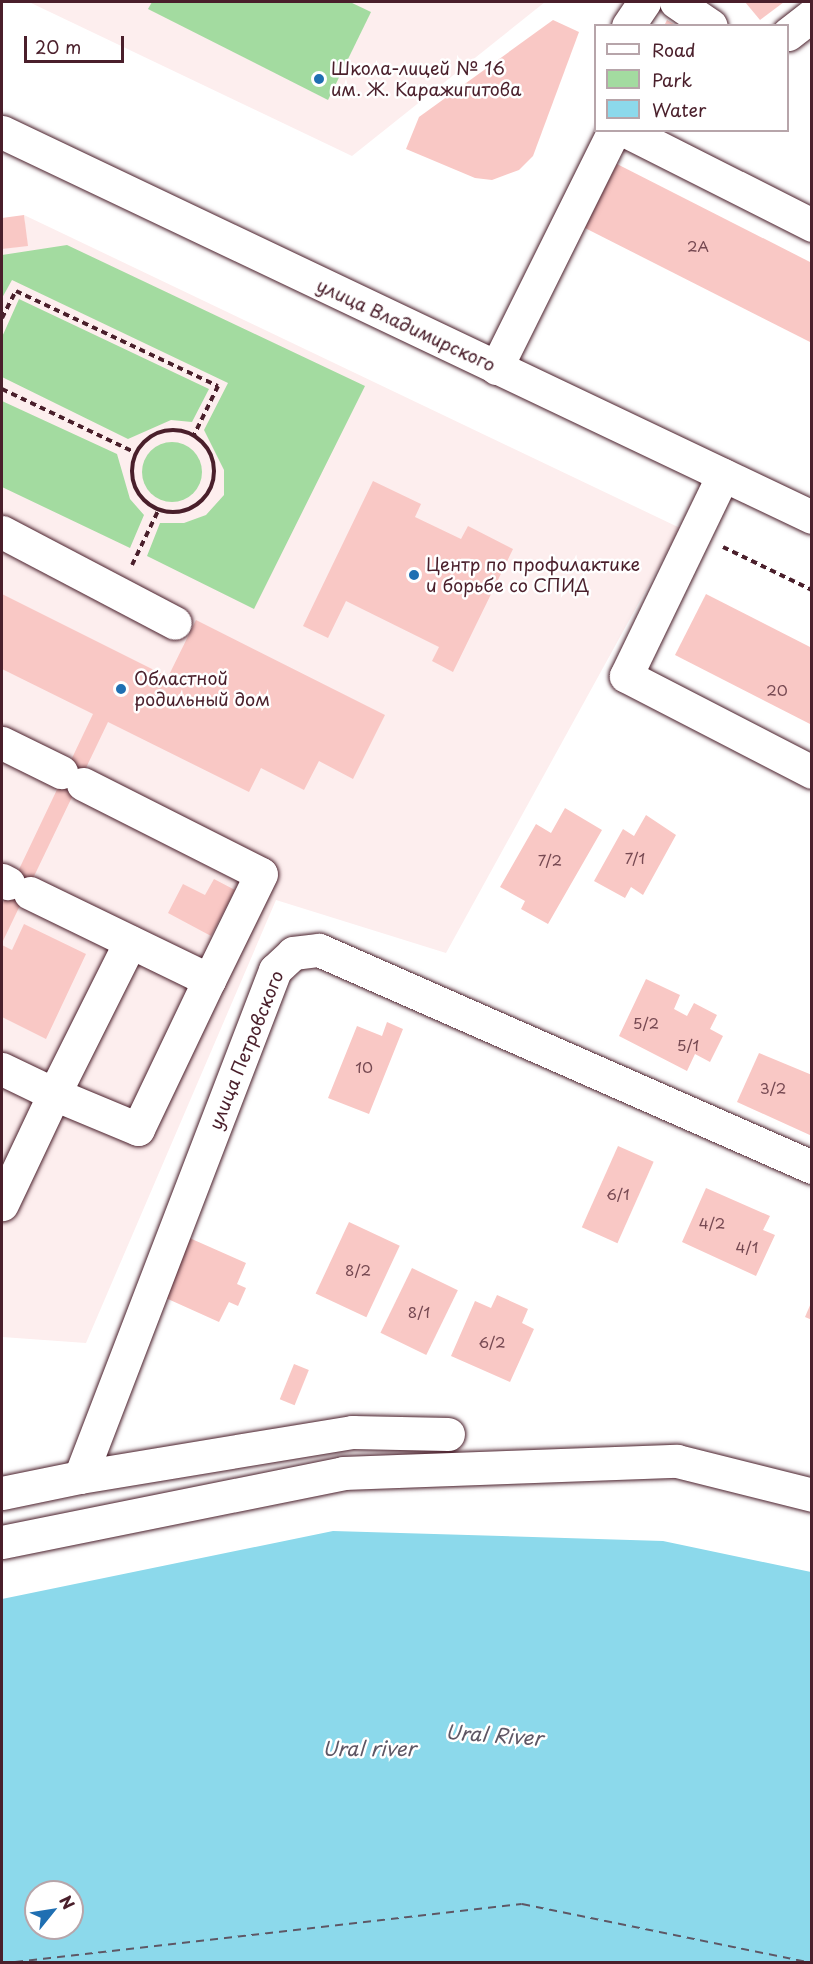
<!DOCTYPE html>
<html>
<head>
<meta charset="utf-8">
<style>
	body { margin:0 }
	#map { position:relative; width:813px; height:1964px; overflow:hidden; background:#fff; font-family:"Playpen Sans",sans-serif }
	div>[style] { position:absolute }
	.built>* { inset:0; background:#fdeeee }
	.green>* { inset:0; background:#a3dba0 }
	.round { border-radius:50% }
	.water>* { inset:0; background:#8cd9eb }
	.ferry>* { height:1.5px; margin-top:-0.75px; transform-origin:0; background:repeating-linear-gradient(90deg,#5e5765 0 8px,transparent 0 14px) }
	.building>* { inset:0; background:#f9c8c5; transform-origin:0 0 }
	.path>* { height:4px; margin-top:-2px; transform-origin:0; background:repeating-linear-gradient(90deg,#4a1f2b 0 6px,transparent 0 10.5px) }
	.path>.ring { margin:-2px; padding:0; box-sizing:content-box; background:none; border:4px solid #4a1f2b; border-radius:50% }
	.roads { filter:drop-shadow(0 0 2px #4a1f2b) drop-shadow(0 0 2px #4a1f2b) }
	.minor>* { height:33px; margin:-16.5px; padding:0 16.5px; transform-origin:16.5px; border-radius:16.5px; background:#fff }
	.dots>* { width:16px; height:16px; translate:-50% -50%; box-sizing:border-box; border:3px solid #fff; border-radius:50% }
	span { translate:-50% -50%; white-space:nowrap; text-align:center; line-height:1.15; -webkit-text-stroke:5px #fff; paint-order:stroke }
	.number-label { font-size:15px; color:#764952 }
	.number-label span { -webkit-text-stroke-width:0 }
	.poi-label { font-size:18px; color:#4a1f2b }
	.left { translate:0 -50%; text-align:left }
	.street-label { font-size:18px; color:#4a1f2b }
	.water-label { font-size:20px; color:#5e5765; font-style:italic }
	.frame { position:absolute; inset:0; border:3px solid #4a1f2b; pointer-events:none }
	.legend { position:absolute; left:594px; top:24px; width:195px; height:108px; box-sizing:border-box; background:#fff; border:2px solid #b7a5aa; margin:0; padding:8px 10px; list-style:none; font-size:18px; color:#4a1f2b }
	.legend li { display:flex; align-items:center; gap:12px; height:30px }
	.legend b { width:30px; border:2px solid #b7a5aa }
	.north { position:absolute; left:24px; top:1880px; width:60px; height:60px; box-sizing:border-box; background:#fff; border:2px solid #b7a5aa; border-radius:50%; rotate:60deg; font-size:16px; font-weight:700; line-height:24px; text-align:center; color:#4a1f2b }
	.north::after { content:''; display:block; margin:auto; width:21px; height:27px; background:#1f6fb2; clip-path:polygon(50% 0,100% 100%,50% 72%,0 100%) }
	.scale { position:absolute; left:24px; top:36px; width:100px; height:27px; box-sizing:border-box; border:3px solid #4a1f2b; border-top:0; padding-left:8px; font-size:18px; line-height:21px; white-space:nowrap; color:#4a1f2b; -webkit-text-stroke:4px #fff; paint-order:stroke }
</style>
</head>
<body>
<div id="map">
	<div class="built">
		<i style="clip-path:polygon(29px 2px,545px 2px,352px 156px)"></i>
		<i style="clip-path:polygon(24px 215px,680px 528px,446px 953px,276px 900px,86px 1343px,2px 1337px,2px 249px,27px 245px)"></i>
	</div>
	<div class="green">
		<i style="clip-path:polygon(152px 2px,350px 2px,371px 12px,328px 100px,148px 9px)"></i>
		<i style="clip-path:polygon(67px 245px,365px 386px,254px 609px,147px 556px,160px 523px,184px 523px,206px 515px,224px 495px,224px 470px,204px 430px,228px 383px,12px 280px,2px 298px,2px 255px)"></i>
		<i style="clip-path:polygon(19px 299px,209px 389px,192px 422px,171px 420px,128px 439px,2px 377px,2px 337px)"></i>
		<i style="clip-path:polygon(2px 401px,117px 454px,130px 499px,144px 515px,130px 548px,2px 487px)"></i>
		<i class="round" style="left:142px;top:442px;width:60px;height:60px"></i>
	</div>
	<div class="water">
		<i style="clip-path:polygon(evenodd,333px 1531px,663px 1541px,811px 1572px,811px 1962px,2px 1962px,2px 1599px,333px 1531px,36px 1892px,72px 1892px,72px 1928px,36px 1928px,36px 1892px)"></i>
	</div>
	<div class="ferry">
		<i style="left:15px;top:1962px;width:510px;rotate:-6.53deg"></i>
		<i style="left:522px;top:1904px;width:291px;rotate:11.5deg"></i>
	</div>
	<div class="building">
		<i style="clip-path:polygon(745px 2px,784px 2px,760px 20px)"></i>
		<i style="clip-path:polygon(553px 20px,579px 32px,533px 156px,519px 170px,492px 180px,475px 178px,406px 149px,419px 117px)"></i>
		<i style="clip-path:polygon(667px 20px,677px 26px,664px 26px)"></i>
		<i style="clip-path:polygon(617px 164px,812px 263px,812px 343px,585px 228px)"></i>
		<i style="clip-path:polygon(24px 215px,28px 246px,2px 249px,2px 218px)"></i>
		<i style="clip-path:polygon(373px 481px,421px 504px,415px 517px,461px 539px,468px 526px,513px 549px,453px 672px,432px 661px,439px 647px,346px 601px,328px 638px,303px 626px)"></i>
		<i style="clip-path:polygon(2px 594px,168px 677px,196px 620px,385px 715px,353px 779px,319px 761px,304px 790px,261px 768px,249px 792px,108px 722px,2px 943px,2px 905px,93px 714px,2px 669px)"></i>
		<i style="clip-path:polygon(706px 594px,812px 648px,812px 725px,675px 655px)"></i>
		<i style="clip-path:polygon(565px 808px,602px 830px,548px 924px,521px 909px,525px 901px,500px 887px,536px 824px,551px 833px)"></i>
		<i style="clip-path:polygon(646px 815px,676px 835px,643px 895px,631px 887px,625px 898px,594px 881px,623px 829px,634px 836px)"></i>
		<i style="clip-path:polygon(214px 879px,235px 890px,211px 936px,168px 913px,183px 884px,205px 895px)"></i>
		<i style="clip-path:polygon(24px 924px,86px 954px,46px 1039px,2px 1017px,2px 945px,12px 950px)"></i>
		<i style="clip-path:polygon(646px 979px,680px 995px,674px 1009px,687px 1016px,694px 1003px,717px 1015px,710px 1029px,723px 1036px,710px 1062px,695px 1054px,687px 1071px,619px 1036px)"></i>
		<i style="clip-path:polygon(387px 1022px,403px 1029px,369px 1114px,328px 1098px,357px 1026px,382px 1036px)"></i>
		<i style="clip-path:polygon(759px 1053px,812px 1075px,812px 1136px,737px 1102px)"></i>
		<i style="left:618px;top:1146px;width:39px;height:89px;rotate:24deg"></i>
		<i style="clip-path:polygon(706px 1188px,770px 1216px,763px 1230px,775px 1235px,756px 1276px,682px 1242px)"></i>
		<i style="left:349px;top:1222px;width:56px;height:79px;rotate:25deg"></i>
		<i style="clip-path:polygon(185px 1236px,246px 1263px,237px 1284px,246px 1288px,238px 1306px,229px 1302px,219px 1322px,159px 1295px)"></i>
		<i style="left:412px;top:1268px;width:51px;height:72px;rotate:26deg"></i>
		<i style="clip-path:polygon(497px 1295px,528px 1309px,522px 1323px,534px 1329px,510px 1382px,451px 1356px,475px 1301px,491px 1308px)"></i>
		<i style="clip-path:polygon(811px 1303px,812px 1303px,812px 1320px,805px 1317px)"></i>
		<i style="left:294px;top:1364px;width:16px;height:38px;rotate:22deg"></i>
	</div>
	<div class="path">
		<i style="left:2px;top:318px;width:30px;rotate:-63deg"></i>
		<i style="left:16px;top:291px;width:223px;rotate:25.2deg"></i>
		<i style="left:218px;top:386px;width:55px;rotate:116.1deg"></i>
		<i style="left:2px;top:389px;width:148px;rotate:25.5deg"></i>
		<i class="ring" style="left:132px;top:430px;width:78px;height:78px"></i>
		<i style="left:723px;top:547px;width:99px;rotate:25.8deg"></i>
		<i style="left:132px;top:565px;width:62px;rotate:-64.3deg"></i>
	</div>
	<div class="roads">
		<div class="minor">
			<i style="left:676px;top:2px;width:42px;rotate:34.4deg"></i>
			<i style="left:628px;top:26px;width:29px;rotate:-56deg"></i>
			<i style="left:788px;top:34px;width:31px;rotate:-38deg"></i>
			<i style="left:624px;top:130px;width:211px;rotate:26.8deg"></i>
			<i style="left:2px;top:132px;width:897px;rotate:25.42deg"></i>
			<i style="left:496px;top:368px;width:266px;rotate:-63.6deg"></i>
			<i style="left:723px;top:475px;width:223px;rotate:115.8deg"></i>
			<i style="left:626px;top:676px;width:209px;rotate:27.3deg"></i>
			<i style="left:2px;top:532px;width:195px;rotate:27.7deg"></i>
			<i style="left:2px;top:743px;width:66px;rotate:26.2deg"></i>
			<i style="left:83px;top:784px;width:199px;rotate:26.8deg"></i>
			<i style="left:261px;top:874px;width:118px;rotate:116.1deg"></i>
			<i style="left:2px;top:880px;width:7px;rotate:27deg"></i>
			<i style="left:30px;top:893px;width:199px;rotate:25.9deg"></i>
			<i style="left:209px;top:980px;width:165px;rotate:115.5deg"></i>
			<i style="left:138px;top:1129px;width:91px;rotate:-157.4deg"></i>
			<i style="left:54px;top:1094px;width:170px;rotate:-63.4deg"></i>
			<i style="left:2px;top:1069px;width:58px;rotate:25.7deg"></i>
			<i style="left:54px;top:1094px;width:122px;rotate:115.3deg"></i>
			<i style="left:80px;top:1477px;width:543px;rotate:-68.96deg"></i>
			<i style="left:275px;top:970px;width:25px;rotate:-43deg"></i>
			<i style="left:293px;top:953px;width:26px;rotate:-7deg"></i>
			<i style="left:319px;top:950px;width:539px;rotate:23.76deg"></i>
			<i style="left:2px;top:1493px;width:80px;rotate:-11.6deg"></i>
			<i style="left:80px;top:1477px;width:276px;rotate:-9.4deg"></i>
			<i style="left:352px;top:1432px;width:96px;rotate:1.2deg"></i>
			<i style="left:2px;top:1542px;width:348px;rotate:-11.4deg"></i>
			<i style="left:343px;top:1473px;width:334px;rotate:-2.1deg"></i>
			<i style="left:677px;top:1461px;width:139px;rotate:14.1deg"></i>
		</div>
	</div>
	<div class="dots">
		<i style="left:319px;top:79px;background:#1f6fb2"></i>
		<i style="left:414px;top:575px;background:#1f6fb2"></i>
		<i style="left:121px;top:689px;background:#1f6fb2"></i>
	</div>
	<div class="number-label">
		<span style="left:698px;top:246px">2А</span>
		<span style="left:777px;top:690px">20</span>
		<span style="left:635px;top:858px">7/1</span>
		<span style="left:550px;top:860px">7/2</span>
		<span style="left:646px;top:1023px">5/2</span>
		<span style="left:688px;top:1045px">5/1</span>
		<span style="left:364px;top:1067px">10</span>
		<span style="left:773px;top:1088px">3/2</span>
		<span style="left:618px;top:1194px">6/1</span>
		<span style="left:712px;top:1223px">4/2</span>
		<span style="left:747px;top:1247px">4/1</span>
		<span style="left:358px;top:1270px">8/2</span>
		<span style="left:419px;top:1312px">8/1</span>
		<span style="left:492px;top:1342px">6/2</span>
	</div>
	<div class="poi-label">
		<span class="left" style="left:331px;top:79px">Школа-лицей № 16<br>им. Ж. Каражигитова</span>
		<span class="left" style="left:426px;top:575px">Центр по профилактике<br>и борьбе со СПИД</span>
		<span class="left" style="left:134px;top:689px">Областной<br>родильный дом</span>
	</div>
	<div class="street-label">
		<span style="left:406px;top:325px;rotate:25deg">улица Владимирского</span>
		<span style="left:246px;top:1050px;rotate:-68deg">улица Петровского</span>
	</div>
	<div class="water-label">
		<span style="left:494px;top:1735px;rotate:4deg">Ural River</span>
		<span style="left:369px;top:1748px">Ural river</span>
	</div>
	<div class="frame"></div>
	<ul class="legend">
	<li><b style="height:8px;background:#fff"></b>Road</li>
	<li><b style="height:16px;background:#a3dba0"></b>Park</li>
	<li><b style="height:16px;background:#8cd9eb"></b>Water</li>
	</ul>
	<div class="north">N</div>
	<div class="scale">20 m</div>
</div>
</body>
</html>
